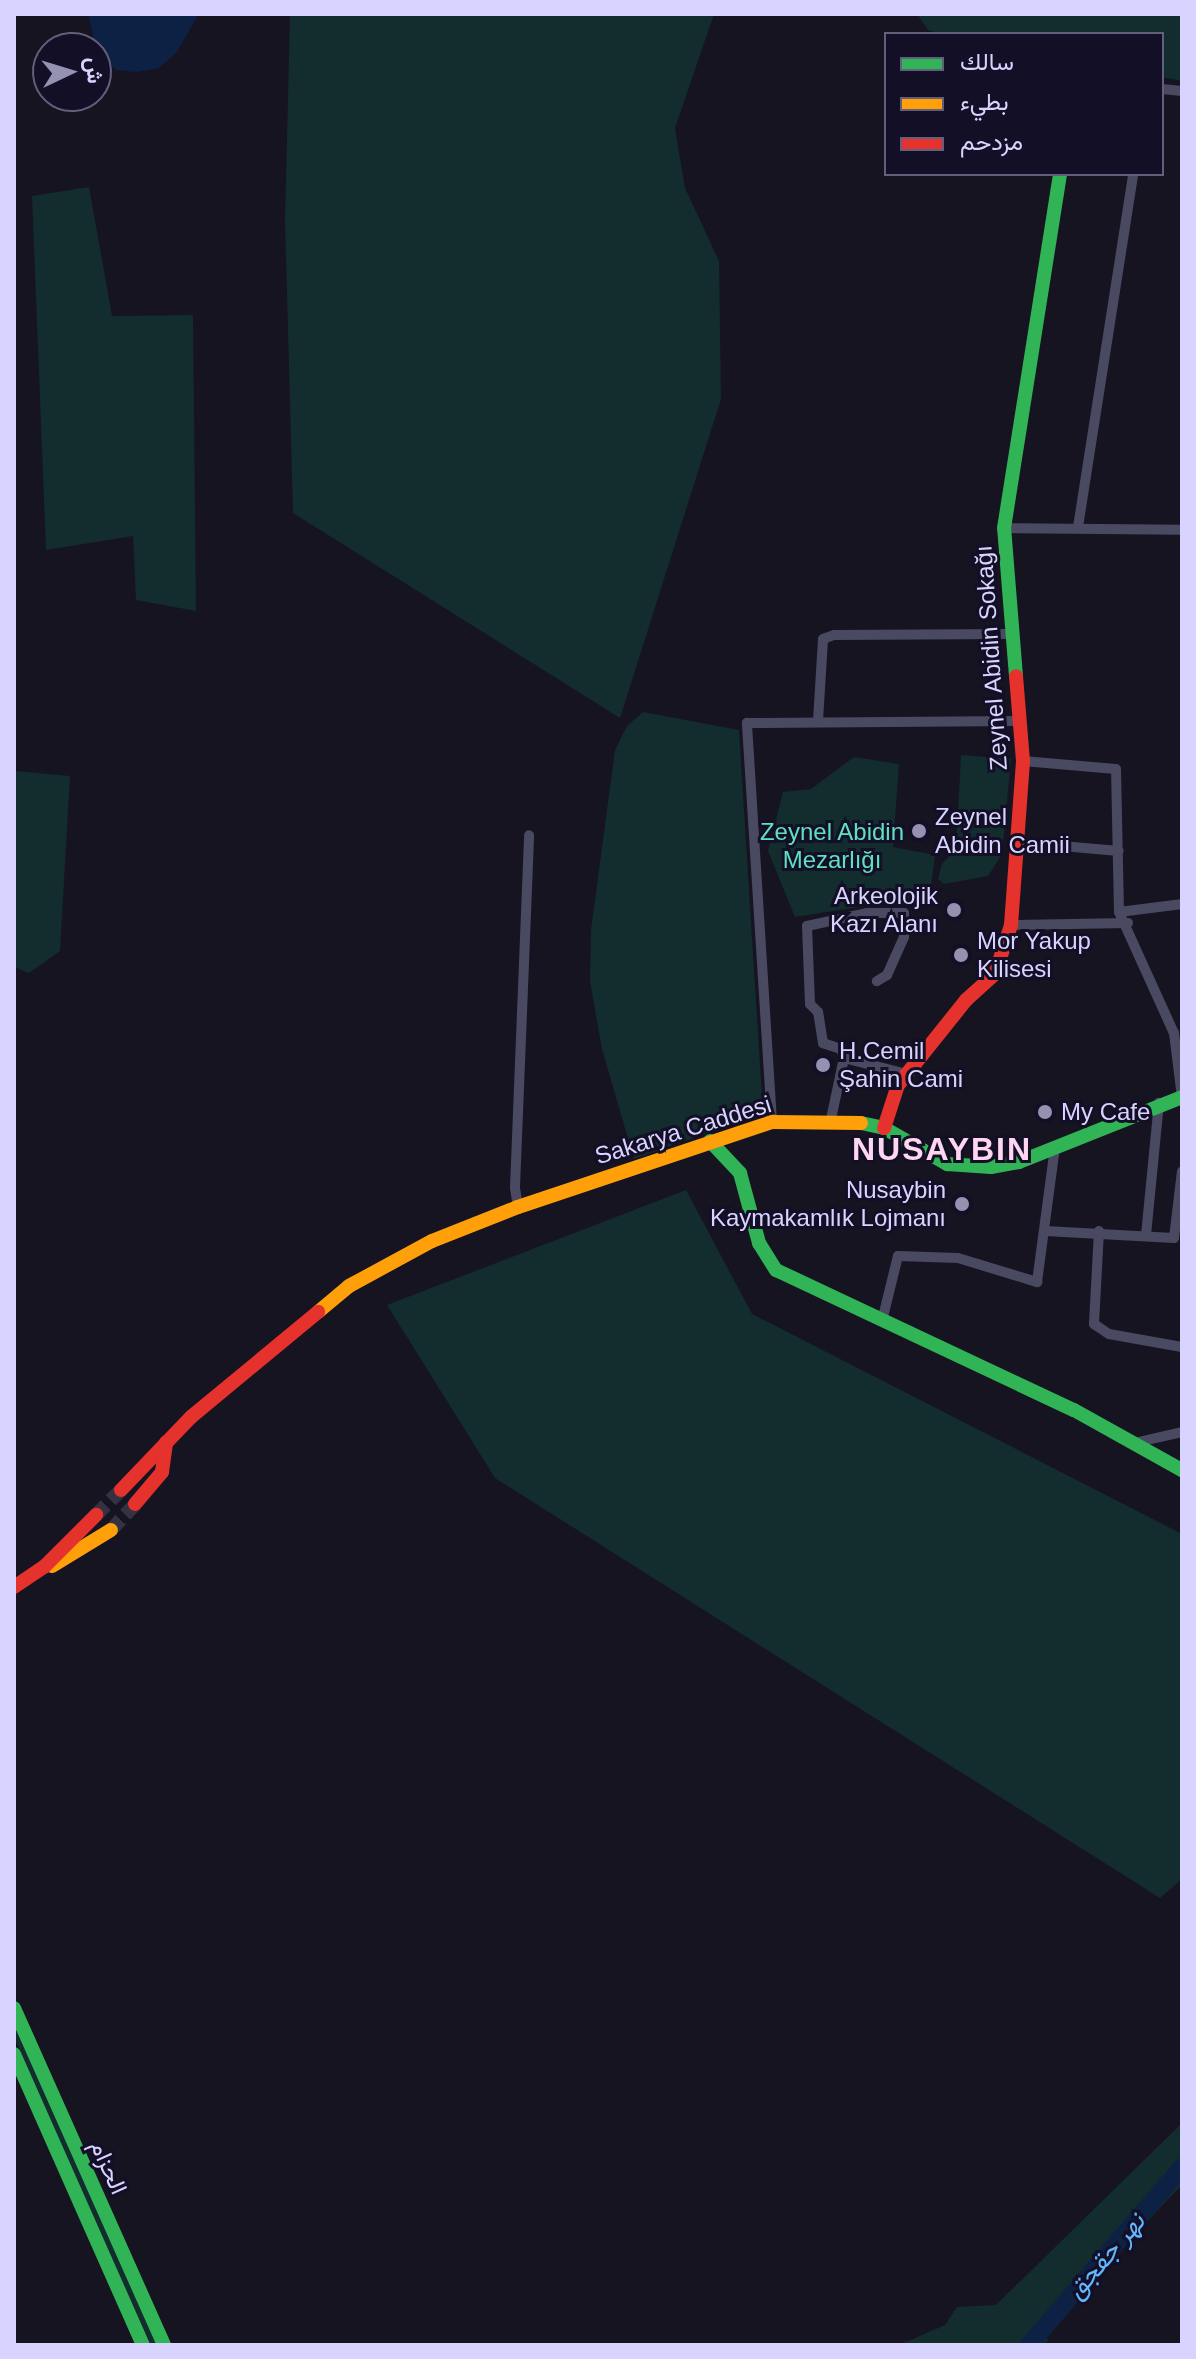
<!DOCTYPE html>
<html>
<head>
<meta charset="utf-8">
<style>
	body { margin:0 }
	#map { position:relative; width:1196px; height:2359px; overflow:hidden; background:#161421; font-family:Arial,Vazirmatn,sans-serif }
	div>[style] { position:absolute }
	.green>* { inset:0; background:#132c2d }
	.water>* { inset:0; background:#0d2144 }
	.river>* { height:18px; margin:-9px; padding:0 9px; transform-origin:9px; border-radius:9px; background:#0d2144 }
	.secondary-tunnel>* { height:14px; margin-top:-7px; transform-origin:0; background:repeating-linear-gradient(90deg,#333142 0 14px,transparent 0 21px) }
	.street>* { height:10px; margin:-5px; padding:0 5px; transform-origin:5px; border-radius:5px; background:#4a4962 }
	.fast>* { height:14px; margin:-7px; padding:0 7px; transform-origin:7px; border-radius:7px; background:#30b455 }
	.slow>* { height:14px; margin:-7px; padding:0 7px; transform-origin:7px; border-radius:7px; background:#ff9f0a }
	.jam>* { height:14px; margin:-7px; padding:0 7px; transform-origin:7px; border-radius:7px; background:#e5322d }
	.dots>* { width:22px; height:22px; translate:-50% -50%; box-sizing:border-box; border:4px solid #130f26; border-radius:50% }
	span { translate:-50% -50%; white-space:nowrap; text-align:center; line-height:1.15; -webkit-text-stroke:6px #130f26; paint-order:stroke }
	.street-label { font-size:24px; color:#d9d4ff }
	.poi-label { font-size:24px; color:#d9d4ff }
	.left { translate:0 -50%; text-align:left }
	.right { translate:-100% -50%; text-align:right }
	.park-label { font-size:24px; color:#5fe0c0 }
	.water-label { font-size:26px; color:#62b6ff; font-style:italic }
	.district-label { font-size:32px; color:#ffd6f0; font-weight:700; letter-spacing:2px }
	.frame { position:absolute; inset:0; border:16px solid #d9d4ff; pointer-events:none }
	.legend { position:absolute; left:884px; top:32px; width:280px; height:144px; box-sizing:border-box; background:#130f26; border:2px solid #625e7d; margin:0; padding:10px 14px; list-style:none; font-size:24px; color:#d9d4ff }
	.legend li { display:flex; align-items:center; gap:16px; height:40px }
	.legend b { width:40px; border:2px solid #625e7d }
	.north { position:absolute; left:32px; top:32px; width:80px; height:80px; box-sizing:border-box; background:#130f26; border:2px solid #625e7d; border-radius:50%; rotate:86deg; font-size:22px; font-weight:700; line-height:32px; text-align:center; color:#d9d4ff }
	.north::after { content:''; display:block; margin:auto; width:28px; height:36px; background:#9591b1; clip-path:polygon(50% 0,100% 100%,50% 72%,0 100%) }
</style>
</head>
<body>
<div id="map">
	<div class="green">
		<i style="clip-path:polygon(290px 14px,714px 14px,675px 128px,685px 188px,719px 261px,721px 399px,620px 718px,293px 513px,285px 220px)"></i>
		<i style="clip-path:polygon(917px 14px,1182px 14px,1182px 81px,1162px 77px,1162px 34px,941px 34px,928px 30px)"></i>
		<i style="clip-path:polygon(89px 187px,112px 316px,193px 315px,196px 611px,136px 600px,133px 536px,46px 550px,32px 196px)"></i>
		<i style="clip-path:polygon(643px 712px,739px 730px,763px 1113px,634px 1159px,602px 1049px,590px 981px,591px 930px,615px 750px,627px 726px)"></i>
		<i style="clip-path:polygon(961px 755px,1011px 759px,1002px 854px,988px 876px,944px 884px,938px 879px,942px 864px,956px 849px)"></i>
		<i style="clip-path:polygon(854px 757px,899px 764px,893px 847px,935px 855px,930px 896px,795px 917px,768px 851px,783px 792px,811px 789px)"></i>
		<i style="clip-path:polygon(14px 771px,70px 776px,60px 951px,29px 973px,14px 967px)"></i>
		<i style="clip-path:polygon(686px 1190px,752px 1314px,1182px 1534px,1182px 1879px,1160px 1898px,495px 1478px,387px 1305px)"></i>
		<i style="clip-path:polygon(14px 2023px,157px 2345px,151px 2345px,35px 2085px,14px 2037px)"></i>
		<i style="clip-path:polygon(1182px 2123px,1182px 2185px,1063px 2309px,1042px 2334px,1049px 2340px,1041px 2345px,899px 2345px,945px 2325px,957px 2307px,996px 2305px)"></i>
	</div>
	<div class="water">
		<i style="clip-path:polygon(88px 14px,199px 14px,176px 53px,159px 68px,135px 72px,117px 70px,98px 56px)"></i>
	</div>
	<div class="river">
		<i style="left:1029px;top:2345px;width:235px;rotate:-49.3deg"></i>
	</div>
	<div class="secondary-tunnel">
		<i style="left:96px;top:1515px;width:35px;rotate:-45deg"></i>
		<i style="left:111px;top:1530px;width:35px;rotate:-47deg"></i>
	</div>
	<div class="street">
		<i style="left:1162px;top:89px;width:20px;rotate:6deg"></i>
		<i style="left:1078px;top:527px;width:357px;rotate:-81.1deg"></i>
		<i style="left:1004px;top:528px;width:178px;rotate:0.6deg"></i>
		<i style="left:818px;top:721px;width:82px;rotate:-86.5deg"></i>
		<i style="left:823px;top:639px;width:12px;rotate:-20deg"></i>
		<i style="left:834px;top:635px;width:176px;rotate:-0.3deg"></i>
		<i style="left:1023px;top:761px;width:93px;rotate:4.9deg"></i>
		<i style="left:1116px;top:769px;width:143px;rotate:88.8deg"></i>
		<i style="left:1119px;top:912px;width:133px;rotate:65.6deg"></i>
		<i style="left:1174px;top:1033px;width:64px;rotate:82.9deg"></i>
		<i style="left:1016px;top:842px;width:103px;rotate:5deg"></i>
		<i style="left:1119px;top:912px;width:64px;rotate:-7.2deg"></i>
		<i style="left:1011px;top:925px;width:117px;rotate:-1deg"></i>
		<i style="left:844px;top:1058px;width:9px;rotate:-108deg"></i>
		<i style="left:841px;top:1049px;width:19px;rotate:-162deg"></i>
		<i style="left:823px;top:1043px;width:31px;rotate:-99deg"></i>
		<i style="left:818px;top:1012px;width:11px;rotate:-135deg"></i>
		<i style="left:810px;top:1004px;width:78px;rotate:-92.2deg"></i>
		<i style="left:807px;top:926px;width:61px;rotate:-12.2deg"></i>
		<i style="left:867px;top:913px;width:37px"></i>
		<i style="left:904px;top:913px;width:24px;rotate:90deg"></i>
		<i style="left:904px;top:937px;width:42px;rotate:114.1deg"></i>
		<i style="left:887px;top:975px;width:12px;rotate:149deg"></i>
		<i style="left:831px;top:1119px;width:62px;rotate:-78deg"></i>
		<i style="left:844px;top:1058px;width:65px;rotate:14.3deg"></i>
		<i style="left:772px;top:1122px;width:400px;rotate:-93.6deg"></i>
		<i style="left:747px;top:723px;width:274px;rotate:-0.4deg"></i>
		<i style="left:518px;top:1207px;width:20px;rotate:-99deg"></i>
		<i style="left:515px;top:1187px;width:352px;rotate:-87.7deg"></i>
		<i style="left:1045px;top:1231px;width:129px;rotate:3.1deg"></i>
		<i style="left:1174px;top:1238px;width:67px;rotate:-83.2deg"></i>
		<i style="left:1099px;top:1231px;width:93px;rotate:93.1deg"></i>
		<i style="left:1094px;top:1324px;width:18px;rotate:34deg"></i>
		<i style="left:1109px;top:1334px;width:74px;rotate:10.1deg"></i>
		<i style="left:1146px;top:1235px;width:133px;rotate:-84.4deg"></i>
		<i style="left:882px;top:1321px;width:67px;rotate:-76.2deg"></i>
		<i style="left:898px;top:1256px;width:60px;rotate:1.9deg"></i>
		<i style="left:958px;top:1258px;width:83px;rotate:16.9deg"></i>
		<i style="left:1037px;top:1282px;width:136px;rotate:-82.4deg"></i>
		<i style="left:1134px;top:1443px;width:49px;rotate:-12.9deg"></i>
	</div>
	<div class="fast">
		<i style="left:1016px;top:676px;width:148px;rotate:-94.6deg"></i>
		<i style="left:1004px;top:528px;width:358px;rotate:-81deg"></i>
		<i style="left:861px;top:1123px;width:24px;rotate:12deg"></i>
		<i style="left:884px;top:1128px;width:73px;rotate:29.7deg"></i>
		<i style="left:947px;top:1164px;width:44px;rotate:3.9deg"></i>
		<i style="left:991px;top:1167px;width:28px;rotate:-10deg"></i>
		<i style="left:1019px;top:1162px;width:175px;rotate:-21.7deg"></i>
		<i style="left:710px;top:1141px;width:44px;rotate:46.8deg"></i>
		<i style="left:740px;top:1173px;width:73px;rotate:74.8deg"></i>
		<i style="left:759px;top:1243px;width:32px;rotate:58deg"></i>
		<i style="left:776px;top:1270px;width:329px;rotate:25.2deg"></i>
		<i style="left:1074px;top:1410px;width:124px;rotate:29.1deg"></i>
		<i style="left:14px;top:2008px;width:369px;rotate:66deg"></i>
		<i style="left:14px;top:2054px;width:318px;rotate:66.1deg"></i>
	</div>
	<div class="slow">
		<i style="left:318px;top:1312px;width:40px;rotate:-40deg"></i>
		<i style="left:349px;top:1286px;width:94px;rotate:-28.5deg"></i>
		<i style="left:432px;top:1241px;width:92px;rotate:-21.6deg"></i>
		<i style="left:518px;top:1207px;width:268px;rotate:-18.5deg"></i>
		<i style="left:772px;top:1122px;width:89px;rotate:0.6deg"></i>
		<i style="left:52px;top:1566px;width:69px;rotate:-31.4deg"></i>
	</div>
	<div class="jam">
		<i style="left:884px;top:1128px;width:45px;rotate:-72deg"></i>
		<i style="left:898px;top:1085px;width:109px;rotate:-51.3deg"></i>
		<i style="left:966px;top:1000px;width:39px;rotate:-42deg"></i>
		<i style="left:995px;top:974px;width:52px;rotate:-71.9deg"></i>
		<i style="left:1011px;top:925px;width:164px;rotate:-85.8deg"></i>
		<i style="left:1023px;top:761px;width:85px;rotate:-94.7deg"></i>
		<i style="left:121px;top:1490px;width:101px;rotate:-46.2deg"></i>
		<i style="left:191px;top:1417px;width:165px;rotate:-39.6deg"></i>
		<i style="left:135px;top:1504px;width:42px;rotate:-49.8deg"></i>
		<i style="left:162px;top:1472px;width:30px;rotate:-82deg"></i>
		<i style="left:14px;top:1587px;width:36px;rotate:-34deg"></i>
		<i style="left:44px;top:1567px;width:74px;rotate:-45deg"></i>
	</div>
	<div class="dots">
		<i style="left:919px;top:831px;background:#9591b1"></i>
		<i style="left:954px;top:910px;background:#9591b1"></i>
		<i style="left:961px;top:955px;background:#9591b1"></i>
		<i style="left:823px;top:1065px;background:#9591b1"></i>
		<i style="left:1045px;top:1112px;background:#9591b1"></i>
		<i style="left:962px;top:1204px;background:#9591b1"></i>
	</div>
	<div class="street-label">
		<span style="left:991px;top:658px;rotate:-94deg">Zeynel Abidin Sokağı</span>
		<span style="left:683px;top:1130px;rotate:-17deg">Sakarya Caddesi</span>
		<span style="left:109px;top:2167px;rotate:66deg">الحزام</span>
	</div>
	<div class="poi-label">
		<span class="left" style="left:935px;top:831px">Zeynel<br>Abidin Camii</span>
		<span class="right" style="left:938px;top:910px">Arkeolojik<br>Kazı Alanı</span>
		<span class="left" style="left:977px;top:955px">Mor Yakup<br>Kilisesi</span>
		<span class="left" style="left:839px;top:1065px">H.Cemil<br>Şahin Cami</span>
		<span class="left" style="left:1061px;top:1112px">My Cafe</span>
		<span class="right" style="left:946px;top:1204px">Nusaybin<br>Kaymakamlık Lojmanı</span>
	</div>
	<div class="park-label">
		<span style="left:832px;top:846px">Zeynel Abidin<br>Mezarlığı</span>
	</div>
	<div class="water-label">
		<span style="left:1106px;top:2256px;rotate:-49deg">نهر جقجق</span>
	</div>
	<div class="district-label">
		<span style="left:942px;top:1149px">NUSAYBIN</span>
	</div>
	<div class="frame"></div>
	<ul class="legend">
	<li><b style="height:10px;background:#30b455"></b>سالك</li>
	<li><b style="height:10px;background:#ff9f0a"></b>بطيء</li>
	<li><b style="height:10px;background:#e5322d"></b>مزدحم</li>
	</ul>
	<div class="north">ش</div>
</div>
</body>
</html>
